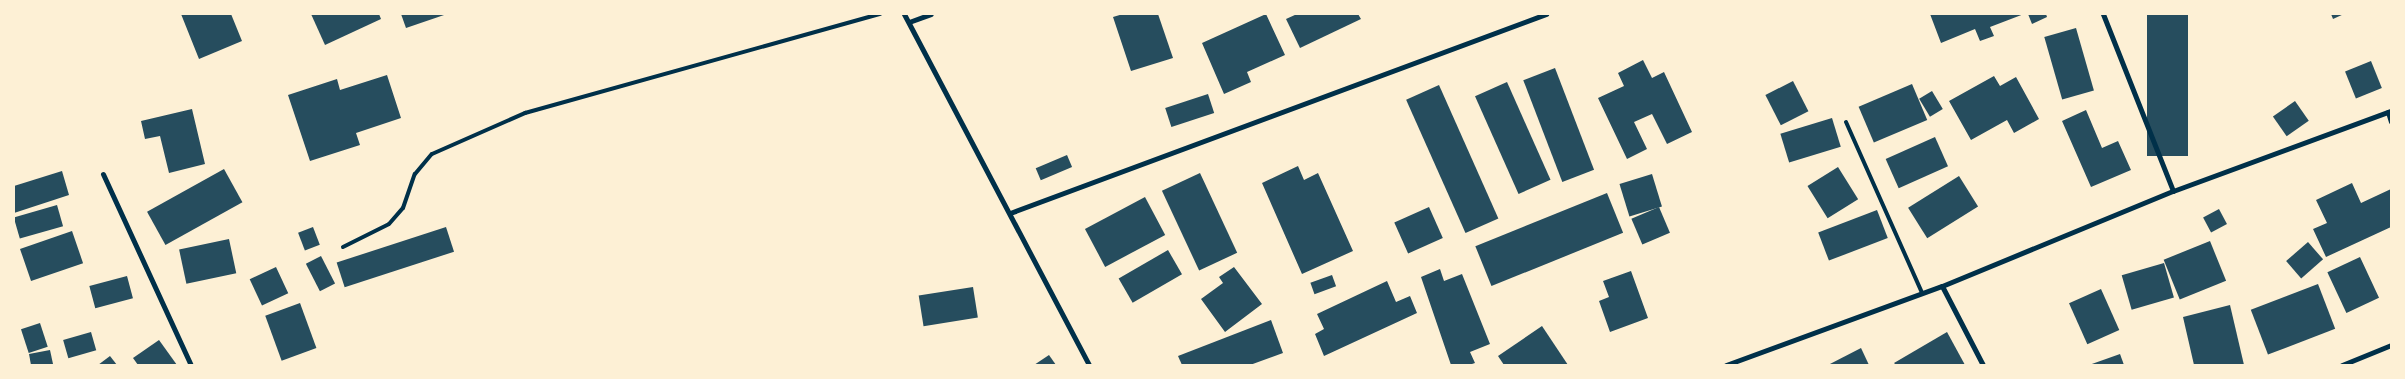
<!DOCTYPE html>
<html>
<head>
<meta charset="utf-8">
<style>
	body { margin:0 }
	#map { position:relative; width:2405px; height:379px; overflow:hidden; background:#fdf0d5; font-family:"Alegreya Sans",sans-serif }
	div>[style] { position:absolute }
	.building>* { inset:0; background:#264d5e; transform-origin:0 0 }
	.service>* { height:4px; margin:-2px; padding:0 2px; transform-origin:2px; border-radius:2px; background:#003049 }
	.minor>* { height:5px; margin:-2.5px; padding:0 2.5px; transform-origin:2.5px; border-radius:2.5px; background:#003049 }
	span { translate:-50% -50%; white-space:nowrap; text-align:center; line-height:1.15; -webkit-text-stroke:4.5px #fdf0d5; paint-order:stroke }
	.frame { position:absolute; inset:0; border:15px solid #fdf0d5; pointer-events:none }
</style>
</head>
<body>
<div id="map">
	<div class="building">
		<i style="clip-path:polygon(181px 14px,231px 14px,242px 41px,199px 59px)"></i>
		<i style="clip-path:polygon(311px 14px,379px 14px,381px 19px,325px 45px)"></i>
		<i style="clip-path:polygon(401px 14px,447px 14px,406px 28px)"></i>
		<i style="clip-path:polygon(1123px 14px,1158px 14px,1173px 58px,1131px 71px,1113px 17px)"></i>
		<i style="clip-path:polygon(1266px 14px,1285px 55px,1247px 72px,1251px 82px,1224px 94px,1202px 43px)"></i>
		<i style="clip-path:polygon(1297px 14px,1358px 14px,1361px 19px,1300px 48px,1286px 19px)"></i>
		<i style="clip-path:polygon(1930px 14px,2024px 14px,1990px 27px,1994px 36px,1980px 41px,1975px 29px,1941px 43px)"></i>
		<i style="clip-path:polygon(2028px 14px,2046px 14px,2047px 17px,2032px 24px)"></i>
		<i style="left:2147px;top:14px;width:41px;height:142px"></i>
		<i style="clip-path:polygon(2331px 14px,2344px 14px,2333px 19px)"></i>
		<i style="left:2076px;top:28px;width:65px;height:33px;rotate:74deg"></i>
		<i style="clip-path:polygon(1643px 60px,1652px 78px,1664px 72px,1692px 132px,1667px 144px,1652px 114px,1634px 122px,1647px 149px,1627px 159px,1598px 98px,1624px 86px,1618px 73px)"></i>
		<i style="left:2371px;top:61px;width:29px;height:28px;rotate:68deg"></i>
		<i style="left:1555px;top:68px;width:109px;height:34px;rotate:69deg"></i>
		<i style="clip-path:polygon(387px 75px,401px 118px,356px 133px,360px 145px,310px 161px,288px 95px,337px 79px,340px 90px)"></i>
		<i style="clip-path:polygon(1994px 76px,2000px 86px,2016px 77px,2039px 119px,2014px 133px,2007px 120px,1971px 140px,1949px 101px)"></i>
		<i style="left:1793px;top:81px;width:34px;height:31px;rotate:63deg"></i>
		<i style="left:1507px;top:82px;width:107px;height:35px;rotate:66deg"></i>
		<i style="left:1912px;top:84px;width:39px;height:58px;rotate:67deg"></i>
		<i style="left:1439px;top:85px;width:146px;height:36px;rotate:66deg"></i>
		<i style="left:1932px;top:91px;width:21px;height:15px;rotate:59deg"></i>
		<i style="left:1208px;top:94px;width:20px;height:45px;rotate:72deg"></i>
		<i style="left:2295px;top:101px;width:24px;height:27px;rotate:55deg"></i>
		<i style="clip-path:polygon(192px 109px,205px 164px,169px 173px,160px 136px,145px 139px,141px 121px)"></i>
		<i style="clip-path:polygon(2086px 110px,2102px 148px,2118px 141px,2131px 170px,2091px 187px,2062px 121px)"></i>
		<i style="left:1832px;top:118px;width:30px;height:54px;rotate:73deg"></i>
		<i style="left:1935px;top:137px;width:32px;height:54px;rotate:66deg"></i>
		<i style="left:1067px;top:155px;width:13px;height:34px;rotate:67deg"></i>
		<i style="clip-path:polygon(1298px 166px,1304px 180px,1318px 173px,1353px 251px,1302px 274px,1262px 183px)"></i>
		<i style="left:1838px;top:167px;width:38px;height:36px;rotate:58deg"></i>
		<i style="left:224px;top:169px;width:38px;height:88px;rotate:61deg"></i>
		<i style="clip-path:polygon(62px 171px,69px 195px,14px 213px,14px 186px)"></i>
		<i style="left:1200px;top:173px;width:88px;height:42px;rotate:65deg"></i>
		<i style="left:1652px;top:174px;width:34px;height:34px;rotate:73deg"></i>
		<i style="left:1959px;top:176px;width:36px;height:60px;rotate:58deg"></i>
		<i style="clip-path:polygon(2352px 183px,2361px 203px,2391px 189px,2391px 227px,2326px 257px,2313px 229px,2327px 223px,2316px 200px)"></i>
		<i style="left:1607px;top:193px;width:43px;height:142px;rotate:68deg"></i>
		<i style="left:1145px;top:197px;width:43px;height:68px;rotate:62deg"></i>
		<i style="left:57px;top:205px;width:22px;height:45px;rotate:74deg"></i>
		<i style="left:1429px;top:207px;width:34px;height:38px;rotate:66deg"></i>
		<i style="left:1659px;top:207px;width:28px;height:30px;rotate:67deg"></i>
		<i style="left:2219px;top:209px;width:17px;height:18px;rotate:62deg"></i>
		<i style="left:1877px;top:210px;width:30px;height:63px;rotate:69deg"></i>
		<i style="left:313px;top:227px;width:19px;height:16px;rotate:69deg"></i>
		<i style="left:446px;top:227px;width:26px;height:115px;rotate:72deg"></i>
		<i style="left:72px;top:231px;width:34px;height:55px;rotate:71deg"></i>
		<i style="left:229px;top:239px;width:35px;height:51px;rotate:78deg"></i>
		<i style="left:2210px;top:241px;width:43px;height:50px;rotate:68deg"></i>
		<i style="left:2308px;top:242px;width:23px;height:29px;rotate:49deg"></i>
		<i style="left:1168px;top:250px;width:28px;height:57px;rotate:60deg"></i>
		<i style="left:321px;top:256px;width:31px;height:17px;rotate:63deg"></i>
		<i style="left:2360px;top:257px;width:45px;height:36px;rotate:65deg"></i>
		<i style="left:2164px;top:263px;width:36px;height:44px;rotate:74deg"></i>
		<i style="left:276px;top:267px;width:29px;height:29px;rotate:65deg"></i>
		<i style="clip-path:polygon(1234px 267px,1262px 304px,1225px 332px,1201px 299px,1223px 283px,1219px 277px)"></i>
		<i style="clip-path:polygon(1440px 269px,1444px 281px,1462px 274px,1490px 344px,1470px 352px,1475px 363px,1469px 365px,1451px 365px,1421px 277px)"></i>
		<i style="clip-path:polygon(1631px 271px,1648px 318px,1610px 332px,1599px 301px,1609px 297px,1603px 281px)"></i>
		<i style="left:1332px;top:275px;width:12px;height:23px;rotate:70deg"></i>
		<i style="left:127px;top:276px;width:23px;height:39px;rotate:75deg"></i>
		<i style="clip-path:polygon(1387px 281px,1396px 302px,1410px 296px,1417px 313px,1324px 356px,1315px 334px,1324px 329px,1317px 314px)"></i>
		<i style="left:2318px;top:284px;width:48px;height:72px;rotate:69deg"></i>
		<i style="left:973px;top:287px;width:31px;height:55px;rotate:81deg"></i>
		<i style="left:2101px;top:289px;width:45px;height:35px;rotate:66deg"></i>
		<i style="left:300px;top:303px;width:48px;height:37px;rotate:70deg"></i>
		<i style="clip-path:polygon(2230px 305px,2244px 365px,2194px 365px,2183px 317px)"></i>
		<i style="clip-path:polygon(1271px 320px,1283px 353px,1250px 365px,1182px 365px,1178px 356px)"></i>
		<i style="left:40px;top:323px;width:25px;height:20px;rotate:72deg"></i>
		<i style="clip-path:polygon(1542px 326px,1568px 365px,1504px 365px,1498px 356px)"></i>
		<i style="left:91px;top:332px;width:19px;height:29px;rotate:74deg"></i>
		<i style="clip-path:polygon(1947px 332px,1965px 365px,1896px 365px,1894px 363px)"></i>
		<i style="clip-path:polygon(159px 340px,177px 365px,138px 365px,133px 358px)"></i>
		<i style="clip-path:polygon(1861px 348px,1869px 365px,1828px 365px)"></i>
		<i style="clip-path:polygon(50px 350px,53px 364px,31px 365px,29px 354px)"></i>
		<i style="clip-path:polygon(2120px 354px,2124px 365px,2089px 365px)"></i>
		<i style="clip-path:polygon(1049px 355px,1056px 365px,1034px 365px)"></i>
		<i style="clip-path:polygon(110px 356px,117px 365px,98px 365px)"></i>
	</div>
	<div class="service">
		<i style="left:1846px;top:122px;width:187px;rotate:66deg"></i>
		<i style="left:343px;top:247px;width:51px;rotate:-26.6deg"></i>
		<i style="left:389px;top:224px;width:21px;rotate:-49deg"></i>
		<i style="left:403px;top:208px;width:36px;rotate:-71deg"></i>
		<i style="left:415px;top:174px;width:26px;rotate:-50deg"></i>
		<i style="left:432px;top:154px;width:102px;rotate:-23.8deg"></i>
		<i style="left:525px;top:113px;width:369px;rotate:-15.6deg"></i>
	</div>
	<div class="minor">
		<i style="left:904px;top:14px;width:397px;rotate:62.2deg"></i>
		<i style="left:2103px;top:14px;width:190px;rotate:68.4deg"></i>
		<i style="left:909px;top:22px;width:23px;rotate:-20deg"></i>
		<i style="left:2388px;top:112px;width:10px;rotate:73deg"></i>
		<i style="left:103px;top:174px;width:210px;rotate:65.3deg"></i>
		<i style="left:1010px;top:213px;width:572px;rotate:-20.37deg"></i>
		<i style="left:1942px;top:286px;width:89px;rotate:62.6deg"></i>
		<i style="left:1726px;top:365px;width:230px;rotate:-20.1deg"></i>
		<i style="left:1942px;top:286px;width:250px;rotate:-22.4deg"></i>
		<i style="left:2173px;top:191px;width:232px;rotate:-20.2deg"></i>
		<i style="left:2342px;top:365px;width:53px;rotate:-22.2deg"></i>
	</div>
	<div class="frame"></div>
</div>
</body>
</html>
